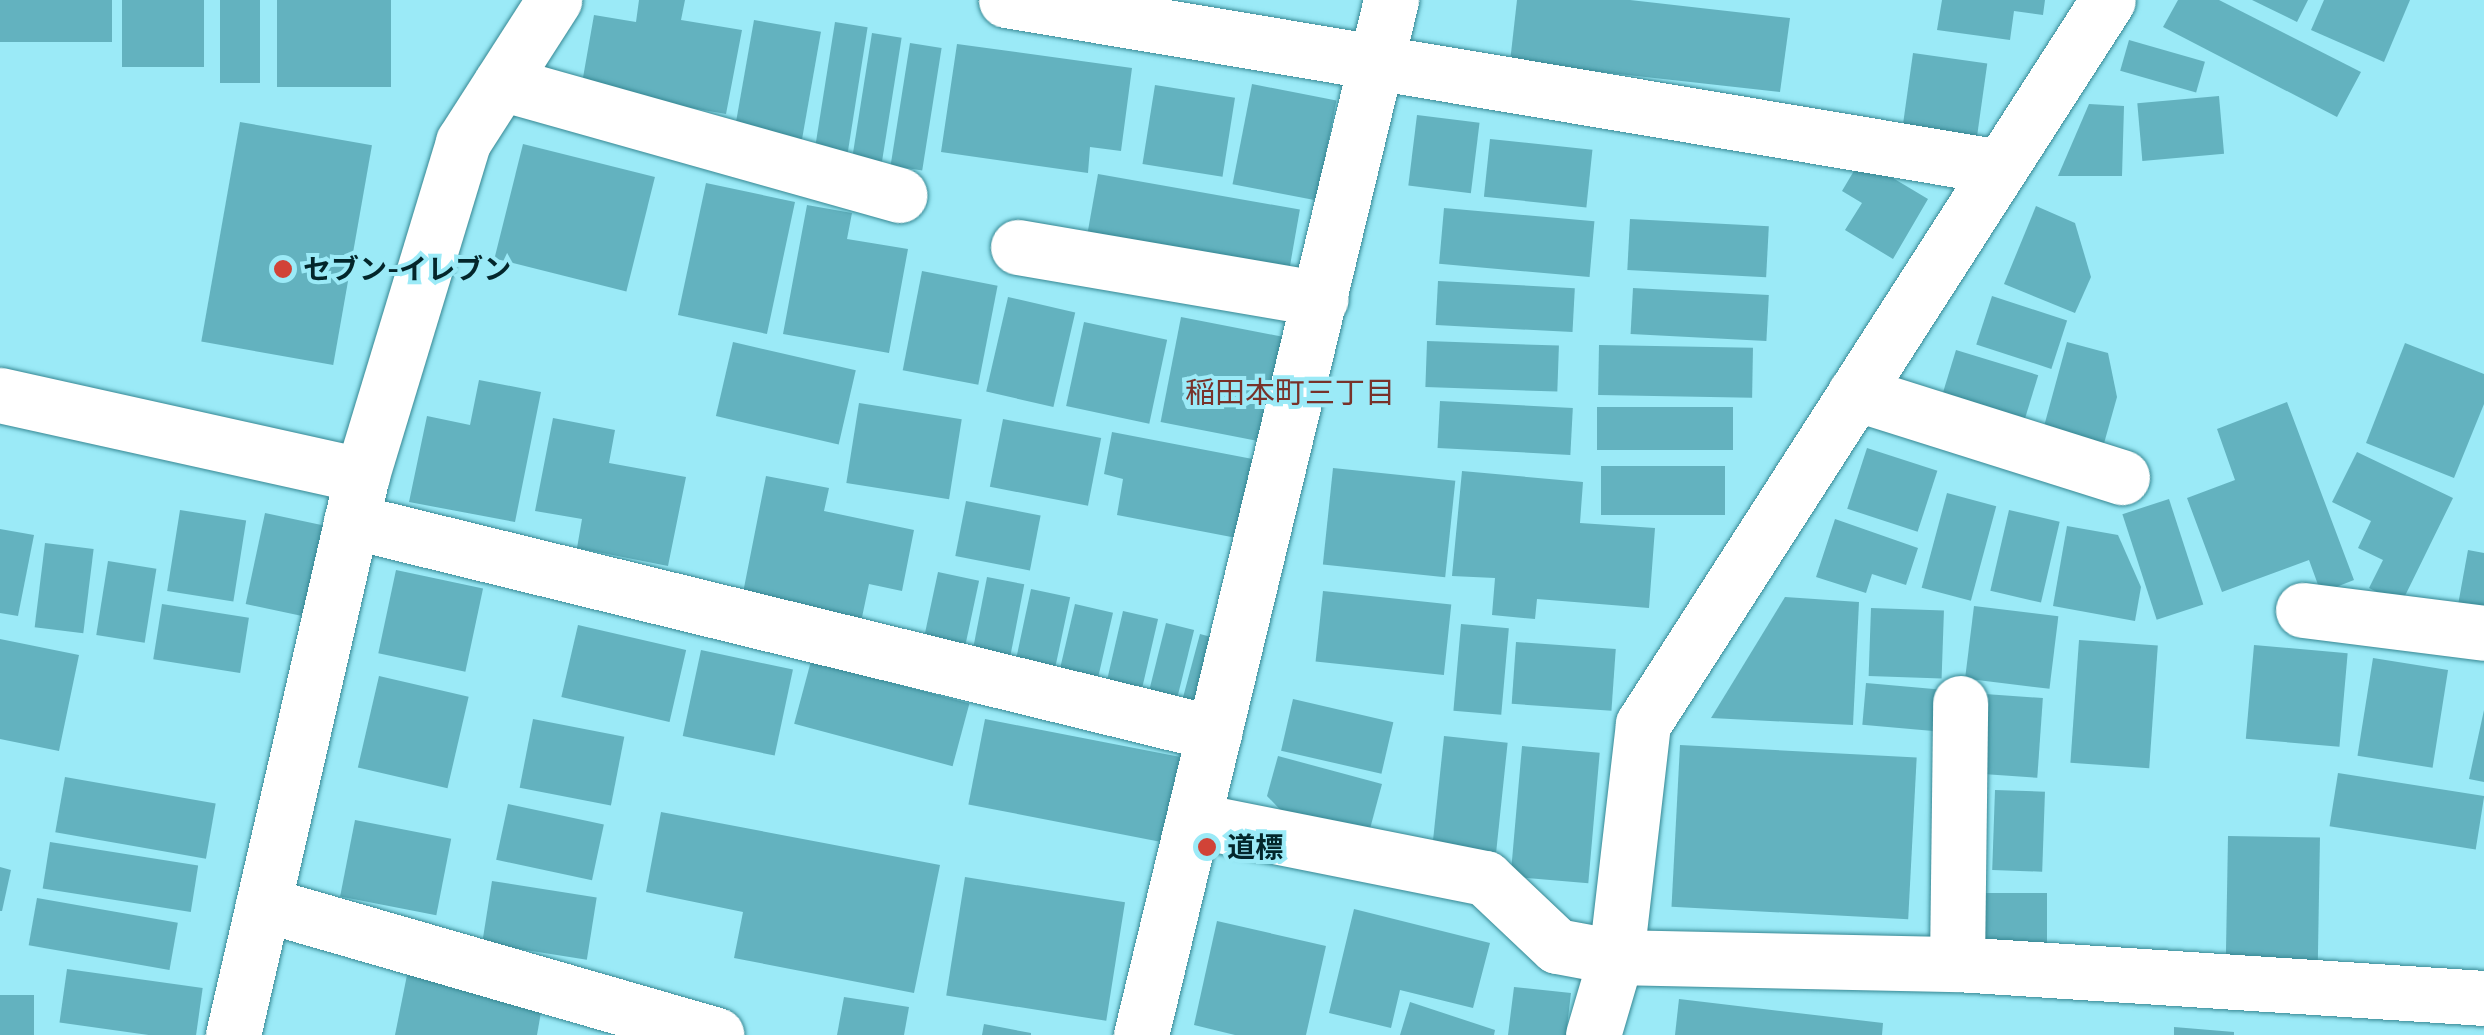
<!DOCTYPE html>
<html>
<head>
<meta charset="utf-8">
<style>
	body { margin:0 }
	#map { position:relative; width:2484px; height:1035px; overflow:hidden; background:#9beaf7; font-family:Mulish,"Noto Sans JP",sans-serif }
	div>[style] { position:absolute }
	.building>* { inset:0; background:#63b2bf; transform-origin:0 0 }
	.roads { filter:drop-shadow(0 0 2px #368793) drop-shadow(0 0 2px #368793) }
	.minor>* { height:55px; margin:-27.5px; padding:0 27.5px; transform-origin:27.5px; border-radius:27.5px; background:#fff }
	.dots>* { width:28px; height:28px; translate:-50% -50%; box-sizing:border-box; border:5px solid #9beaf7; border-radius:50% }
	span { translate:-50% -50%; white-space:nowrap; text-align:center; line-height:1.15; -webkit-text-stroke:8px #9beaf7; paint-order:stroke }
	.poi-label { font-size:28px; color:#03262b; font-weight:700 }
	.left { translate:0 -50%; text-align:left }
	.neighbourhood-label { font-size:30px; color:#78322a }
</style>
</head>
<body>
<div id="map">
	<div class="building">
		<i style="left:0;top:0;width:112px;height:42px"></i>
		<i style="left:122px;top:0;width:82px;height:67px"></i>
		<i style="left:220px;top:0;width:40px;height:83px"></i>
		<i style="left:277px;top:0;width:114px;height:87px"></i>
		<i style="clip-path:polygon(639px 0,685px 0,681px 20px,742px 30px,726px 114px,581px 89px,594px 15px,636px 22px)"></i>
		<i style="clip-path:polygon(1517px 0,1630px 0,1790px 18px,1780px 92px,1510px 62px)"></i>
		<i style="clip-path:polygon(1942px 0,2045px 0,2043px 15px,2014px 11px,2010px 40px,1937px 30px)"></i>
		<i style="clip-path:polygon(2178px 0,2219px 0,2361px 72px,2337px 117px,2163px 27px)"></i>
		<i style="clip-path:polygon(2252px 0,2308px 0,2297px 22px)"></i>
		<i style="clip-path:polygon(2324px 0,2410px 0,2384px 62px,2311px 30px)"></i>
		<i style="left:754px;top:20px;width:68px;height:114px;rotate:10deg"></i>
		<i style="left:835px;top:22px;width:33px;height:134px;rotate:9deg"></i>
		<i style="left:872px;top:33px;width:30px;height:128px;rotate:9deg"></i>
		<i style="left:2129px;top:40px;width:79px;height:32px;rotate:16deg"></i>
		<i style="left:910px;top:43px;width:32px;height:124px;rotate:9deg"></i>
		<i style="clip-path:polygon(957px 44px,1132px 68px,1121px 151px,1090px 147px,1088px 173px,941px 152px)"></i>
		<i style="left:1913px;top:53px;width:75px;height:78px;rotate:8deg"></i>
		<i style="left:1252px;top:84px;width:86px;height:102px;rotate:11deg"></i>
		<i style="left:1155px;top:85px;width:81px;height:80px;rotate:9deg"></i>
		<i style="left:2219px;top:96px;width:58px;height:82px;rotate:85deg"></i>
		<i style="clip-path:polygon(2089px 104px,2124px 106px,2122px 176px,2058px 176px)"></i>
		<i style="left:1417px;top:115px;width:63px;height:71px;rotate:7deg"></i>
		<i style="left:240px;top:122px;width:134px;height:223px;rotate:10deg"></i>
		<i style="left:1490px;top:139px;width:103px;height:58px;rotate:6deg"></i>
		<i style="left:523px;top:144px;width:136px;height:118px;rotate:14deg"></i>
		<i style="clip-path:polygon(1861px 159px,1928px 199px,1893px 259px,1845px 230px,1862px 203px,1842px 191px)"></i>
		<i style="left:1098px;top:174px;width:205px;height:59px;rotate:10deg"></i>
		<i style="left:706px;top:183px;width:91px;height:135px;rotate:12deg"></i>
		<i style="clip-path:polygon(807px 205px,852px 213px,847px 239px,908px 249px,889px 353px,783px 334px)"></i>
		<i style="clip-path:polygon(2036px 206px,2075px 223px,2091px 277px,2075px 313px,2004px 284px)"></i>
		<i style="left:1444px;top:208px;width:151px;height:56px;rotate:5deg"></i>
		<i style="left:1630px;top:219px;width:139px;height:51px;rotate:3deg"></i>
		<i style="left:922px;top:271px;width:77px;height:101px;rotate:11deg"></i>
		<i style="left:1438px;top:281px;width:137px;height:44px;rotate:3deg"></i>
		<i style="left:1633px;top:288px;width:136px;height:46px;rotate:3deg"></i>
		<i style="left:1992px;top:296px;width:79px;height:51px;rotate:18deg"></i>
		<i style="left:1008px;top:297px;width:69px;height:97px;rotate:13deg"></i>
		<i style="left:1181px;top:317px;width:115px;height:107px;rotate:11deg"></i>
		<i style="left:1084px;top:322px;width:85px;height:86px;rotate:12deg"></i>
		<i style="left:1427px;top:341px;width:132px;height:46px;rotate:2deg"></i>
		<i style="left:733px;top:342px;width:126px;height:76px;rotate:13deg"></i>
		<i style="clip-path:polygon(2067px 342px,2108px 353px,2117px 397px,2103px 447px,2043px 430px)"></i>
		<i style="clip-path:polygon(2405px 343px,2484px 374px,2484px 404px,2454px 478px,2366px 443px)"></i>
		<i style="left:1599px;top:345px;width:154px;height:50px;rotate:1deg"></i>
		<i style="left:1956px;top:350px;width:86px;height:49px;rotate:17deg"></i>
		<i style="clip-path:polygon(479px 380px,541px 392px,515px 522px,409px 502px,427px 416px,470px 425px)"></i>
		<i style="left:1440px;top:401px;width:133px;height:47px;rotate:3deg"></i>
		<i style="clip-path:polygon(2287px 402px,2354px 580px,2321px 593px,2309px 560px,2222px 592px,2187px 498px,2235px 480px,2217px 429px)"></i>
		<i style="left:859px;top:403px;width:104px;height:81px;rotate:9deg"></i>
		<i style="left:1597px;top:407px;width:136px;height:43px"></i>
		<i style="clip-path:polygon(553px 418px,615px 430px,609px 463px,686px 477px,668px 566px,577px 548px,582px 519px,535px 511px)"></i>
		<i style="left:1003px;top:419px;width:100px;height:69px;rotate:11deg"></i>
		<i style="clip-path:polygon(1112px 432px,1263px 461px,1247px 540px,1117px 515px,1123px 479px,1104px 474px)"></i>
		<i style="left:1867px;top:448px;width:74px;height:64px;rotate:18deg"></i>
		<i style="clip-path:polygon(2357px 452px,2453px 498px,2401px 604px,2369px 588px,2383px 560px,2358px 548px,2371px 521px,2332px 502px)"></i>
		<i style="left:1601px;top:466px;width:124px;height:49px"></i>
		<i style="left:1333px;top:468px;width:123px;height:97px;rotate:6deg"></i>
		<i style="clip-path:polygon(1462px 471px,1583px 482px,1580px 523px,1655px 528px,1649px 608px,1537px 599px,1535px 619px,1492px 615px,1495px 578px,1452px 576px)"></i>
		<i style="clip-path:polygon(766px 476px,829px 488px,824px 511px,914px 530px,902px 591px,869px 584px,861px 622px,742px 598px)"></i>
		<i style="left:1947px;top:493px;width:51px;height:98px;rotate:15deg"></i>
		<i style="left:2169px;top:499px;width:111px;height:49px;rotate:72deg"></i>
		<i style="left:966px;top:501px;width:76px;height:56px;rotate:11deg"></i>
		<i style="left:180px;top:510px;width:67px;height:82px;rotate:9deg"></i>
		<i style="left:2009px;top:510px;width:52px;height:83px;rotate:13deg"></i>
		<i style="left:265px;top:513px;width:59px;height:93px;rotate:12deg"></i>
		<i style="clip-path:polygon(1835px 519px,1918px 548px,1906px 585px,1872px 574px,1866px 593px,1816px 577px)"></i>
		<i style="clip-path:polygon(2067px 526px,2118px 535px,2141px 587px,2135px 621px,2053px 606px)"></i>
		<i style="clip-path:polygon(0 529px,34px 535px,18px 616px,0 613px)"></i>
		<i style="left:45px;top:543px;width:49px;height:85px;rotate:7deg"></i>
		<i style="clip-path:polygon(2468px 550px,2484px 553px,2484px 611px,2458px 605px)"></i>
		<i style="left:108px;top:561px;width:49px;height:75px;rotate:9deg"></i>
		<i style="left:396px;top:570px;width:89px;height:85px;rotate:12deg"></i>
		<i style="left:938px;top:572px;width:42px;height:66px;rotate:12deg"></i>
		<i style="left:987px;top:577px;width:38px;height:78px;rotate:11deg"></i>
		<i style="left:1031px;top:589px;width:40px;height:77px;rotate:12deg"></i>
		<i style="left:1323px;top:591px;width:129px;height:71px;rotate:6deg"></i>
		<i style="clip-path:polygon(1785px 597px,1859px 602px,1853px 725px,1711px 718px)"></i>
		<i style="left:162px;top:604px;width:88px;height:56px;rotate:9deg"></i>
		<i style="left:1075px;top:604px;width:39px;height:74px;rotate:13deg"></i>
		<i style="left:1974px;top:606px;width:85px;height:73px;rotate:7deg"></i>
		<i style="left:1871px;top:608px;width:73px;height:68px;rotate:2deg"></i>
		<i style="left:1123px;top:611px;width:36px;height:79px;rotate:13deg"></i>
		<i style="left:1166px;top:623px;width:29px;height:78px;rotate:14deg"></i>
		<i style="left:1461px;top:624px;width:48px;height:87px;rotate:5deg"></i>
		<i style="left:578px;top:625px;width:111px;height:74px;rotate:13deg"></i>
		<i style="left:1200px;top:634px;width:31px;height:75px;rotate:15deg"></i>
		<i style="clip-path:polygon(0 639px,79px 655px,59px 751px,0 739px)"></i>
		<i style="left:2079px;top:640px;width:79px;height:123px;rotate:4deg"></i>
		<i style="left:1516px;top:642px;width:100px;height:62px;rotate:4deg"></i>
		<i style="left:2254px;top:645px;width:94px;height:94px;rotate:5deg"></i>
		<i style="left:701px;top:650px;width:94px;height:88px;rotate:12deg"></i>
		<i style="left:2373px;top:658px;width:76px;height:99px;rotate:9deg"></i>
		<i style="left:811px;top:661px;width:164px;height:65px;rotate:15deg"></i>
		<i style="left:379px;top:676px;width:92px;height:94px;rotate:13deg"></i>
		<i style="left:1866px;top:683px;width:71px;height:42px;rotate:5deg"></i>
		<i style="left:1985px;top:694px;width:58px;height:80px;rotate:4deg"></i>
		<i style="left:1293px;top:699px;width:103px;height:53px;rotate:13deg"></i>
		<i style="clip-path:polygon(2484px 710px,2484px 782px,2469px 779px)"></i>
		<i style="left:533px;top:719px;width:93px;height:70px;rotate:11deg"></i>
		<i style="left:985px;top:719px;width:207px;height:87px;rotate:11deg"></i>
		<i style="left:1444px;top:736px;width:64px;height:116px;rotate:6deg"></i>
		<i style="left:1680px;top:745px;width:237px;height:162px;rotate:3deg"></i>
		<i style="left:1522px;top:746px;width:78px;height:131px;rotate:5deg"></i>
		<i style="clip-path:polygon(1278px 756px,1382px 784px,1367px 840px,1292px 822px,1267px 796px)"></i>
		<i style="left:2338px;top:773px;width:148px;height:54px;rotate:9deg"></i>
		<i style="left:65px;top:777px;width:153px;height:56px;rotate:10deg"></i>
		<i style="left:1995px;top:790px;width:50px;height:80px;rotate:2deg"></i>
		<i style="left:508px;top:804px;width:98px;height:57px;rotate:12deg"></i>
		<i style="clip-path:polygon(661px 812px,940px 865px,914px 993px,734px 958px,743px 912px,646px 892px)"></i>
		<i style="left:355px;top:820px;width:98px;height:78px;rotate:11deg"></i>
		<i style="left:2228px;top:836px;width:92px;height:124px;rotate:1deg"></i>
		<i style="left:50px;top:842px;width:150px;height:47px;rotate:9deg"></i>
		<i style="clip-path:polygon(0 867px,11px 870px,2px 911px,0 911px)"></i>
		<i style="left:965px;top:877px;width:162px;height:120px;rotate:9deg"></i>
		<i style="left:492px;top:881px;width:106px;height:63px;rotate:9deg"></i>
		<i style="left:1985px;top:893px;width:62px;height:58px"></i>
		<i style="left:37px;top:898px;width:143px;height:48px;rotate:10deg"></i>
		<i style="clip-path:polygon(1354px 909px,1490px 943px,1473px 1008px,1400px 990px,1391px 1028px,1329px 1013px)"></i>
		<i style="clip-path:polygon(1217px 921px,1326px 946px,1306px 1035px,1235px 1035px,1194px 1025px)"></i>
		<i style="left:67px;top:969px;width:137px;height:54px;rotate:8deg"></i>
		<i style="clip-path:polygon(408px 970px,544px 995px,537px 1035px,395px 1035px)"></i>
		<i style="clip-path:polygon(1514px 987px,1571px 993px,1566px 1035px,1508px 1035px)"></i>
		<i style="left:0;top:995px;width:34px;height:40px"></i>
		<i style="clip-path:polygon(844px 997px,909px 1007px,904px 1035px,837px 1035px)"></i>
		<i style="clip-path:polygon(1679px 999px,1883px 1023px,1882px 1035px,1675px 1035px)"></i>
		<i style="clip-path:polygon(1410px 1002px,1495px 1030px,1494px 1035px,1400px 1035px)"></i>
		<i style="clip-path:polygon(984px 1024px,1031px 1033px,1031px 1035px,982px 1035px)"></i>
		<i style="clip-path:polygon(2174px 1027px,2234px 1032px,2234px 1035px,2174px 1035px)"></i>
	</div>
	<div class="roads">
		<div class="minor">
			<i style="left:1006px;top:0;width:1008px;rotate:9.54deg"></i>
			<i style="left:501px;top:83px;width:414px;rotate:15.7deg"></i>
			<i style="left:1018px;top:247px;width:307px;rotate:9.7deg"></i>
			<i style="left:1855px;top:393px;width:280px;rotate:17.5deg"></i>
			<i style="left:0;top:395px;width:371px;rotate:12.5deg"></i>
			<i style="left:351px;top:521px;width:889px;rotate:13.8deg"></i>
			<i style="left:2303px;top:610px;width:182px;rotate:7.2deg"></i>
			<i style="left:1194px;top:820px;width:297px;rotate:11.3deg"></i>
			<i style="left:1485px;top:878px;width:99px;rotate:43.4deg"></i>
			<i style="left:1557px;top:946px;width:60px;rotate:10.6deg"></i>
			<i style="left:1616px;top:957px;width:341px;rotate:1.2deg"></i>
			<i style="left:1957px;top:964px;width:528px;rotate:3.69deg"></i>
			<i style="left:263px;top:904px;width:472px;rotate:16.1deg"></i>
			<i style="left:1957px;top:964px;width:261px;rotate:-89.3deg"></i>
			<i style="left:233px;top:1035px;width:575px;rotate:-77.03deg"></i>
			<i style="left:362px;top:475px;width:348px;rotate:-73.1deg"></i>
			<i style="left:463px;top:142px;width:169px;rotate:-57.3deg"></i>
			<i style="left:1141px;top:1035px;width:1065px;rotate:-76.42deg"></i>
			<i style="left:1593px;top:1035px;width:81px;rotate:-73.6deg"></i>
			<i style="left:1616px;top:957px;width:235px;rotate:-83.4deg"></i>
			<i style="left:1643px;top:724px;width:860px;rotate:-57.29deg"></i>
		</div>
	</div>
	<div class="dots">
		<i style="left:283px;top:269px;background:#d14337"></i>
		<i style="left:1207px;top:847px;background:#d14337"></i>
	</div>
	<div class="poi-label">
		<span class="left" style="left:303px;top:269px">セブン-イレブン</span>
		<span class="left" style="left:1227px;top:847px">道標</span>
	</div>
	<div class="neighbourhood-label">
		<span style="left:1290px;top:392px">稲田本町三丁目</span>
	</div>
</div>
</body>
</html>
